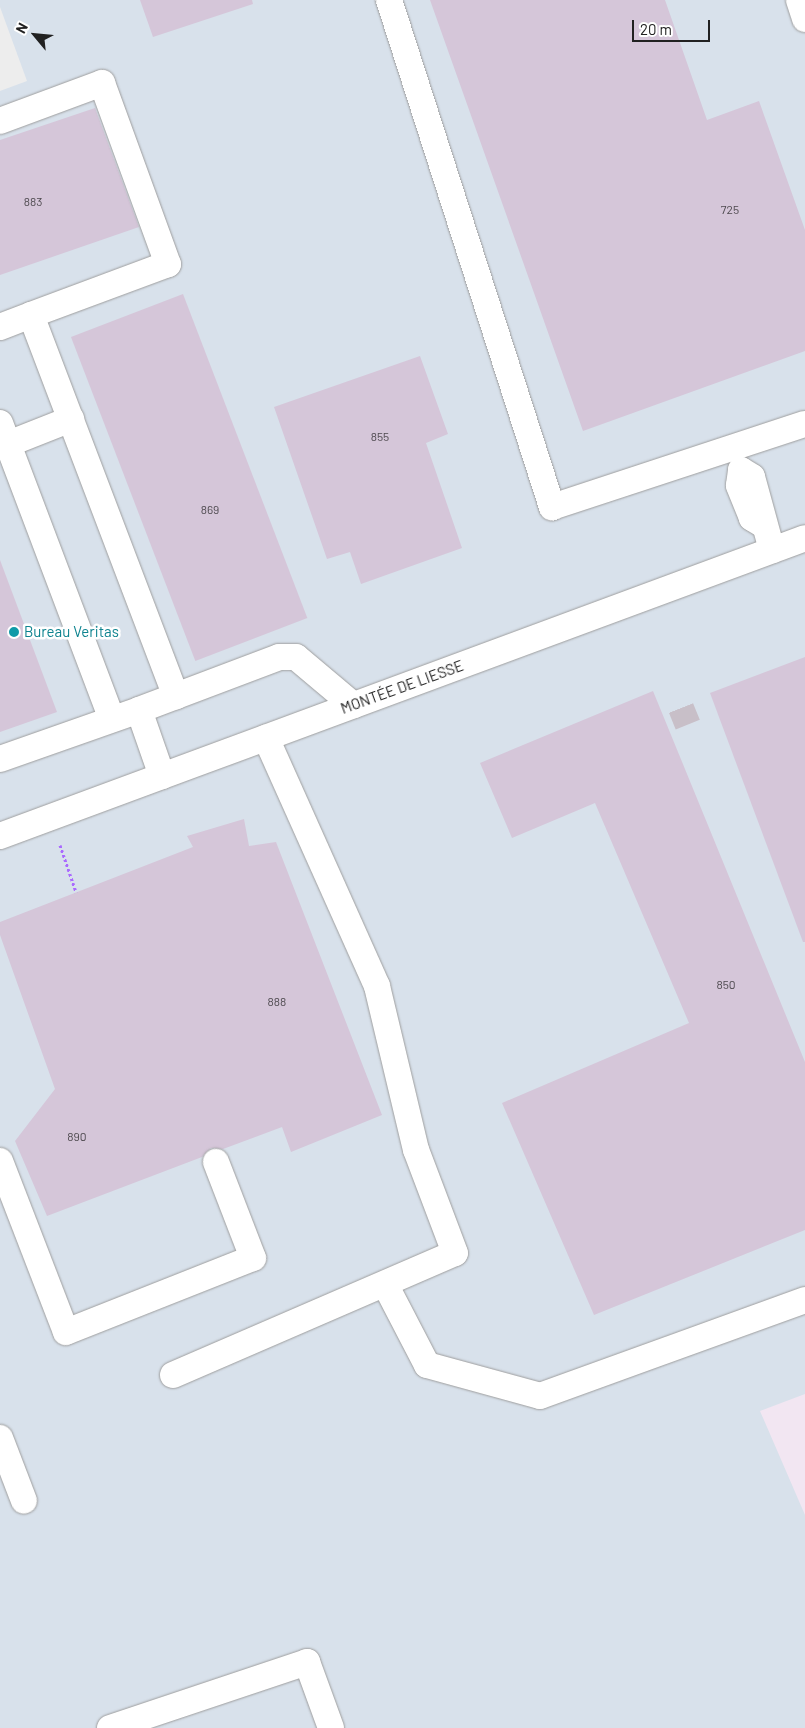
<!DOCTYPE html>
<html>
<head>
<meta charset="utf-8">
<style>
	body { margin:0 }
	#map { position:relative; width:805px; height:1728px; overflow:hidden; background:#f2e6f2; font-family:Barlow,sans-serif }
	div>[style] { position:absolute }
	.industrial>* { inset:0; background:#d8e1eb }
	.parking>* { inset:0; background:#ededed }
	.building>* { inset:0; background:#d5c6d9; transform-origin:0 0 }
	.minor-tunnel>* { height:26px; margin-top:-13px; transform-origin:0; background:repeating-linear-gradient(90deg,#c8bfc8 0 26px,transparent 0 39px) }
	.path>* { height:3px; margin-top:-1.5px; transform-origin:0; background:repeating-linear-gradient(90deg,#aa6aff 0 2.5px,transparent 0 5px) }
	.roads { filter:drop-shadow(0 0 1px #9e9e9e) drop-shadow(0 0 1px #9e9e9e) }
	.minor>* { height:26px; margin:-13px; padding:0 13px; transform-origin:13px; border-radius:13px; background:#fff }
	.dots>* { width:14px; height:14px; translate:-50% -50%; box-sizing:border-box; border:2px solid #fff; border-radius:50% }
	span { translate:-50% -50%; white-space:nowrap; text-align:center; line-height:1.15; -webkit-text-stroke:5px #fff; paint-order:stroke }
	.number-label { font-size:12px; color:#4e4a4f }
	.number-label span { -webkit-text-stroke-width:0 }
	.culture-label { font-size:15px; color:#0d838f }
	.left { translate:0 -50%; text-align:left }
	.street-label { font-size:15px; color:#212121 }
	.north { position:absolute; left:10px; top:10px; width:50px; height:50px; -webkit-text-stroke:4px #fff; paint-order:stroke; rotate:298deg; font-size:14px; font-weight:700; line-height:20px; text-align:center; color:#212121 }
	.north::after { content:''; display:block; margin:auto; width:18px; height:22px; background:#212121; clip-path:polygon(50% 0,100% 100%,50% 72%,0 100%) }
	.scale { position:absolute; left:632px; top:20px; width:78px; height:22px; box-sizing:border-box; border:2px solid #212121; border-top:0; padding-left:6px; font-size:15px; line-height:18px; white-space:nowrap; color:#212121; -webkit-text-stroke:4px #fff; paint-order:stroke }
</style>
</head>
<body>
<div id="map">
	<div class="industrial">
		<i style="clip-path:polygon(0 0,805px 0,805px 1394px,760px 1411px,805px 1515px,805px 1728px,0 1728px)"></i>
	</div>
	<div class="parking">
		<i style="clip-path:polygon(0 7px,27px 81px,0 91px)"></i>
	</div>
	<div class="building">
		<i style="clip-path:polygon(140px 0,252px 0,253px 4px,153px 37px)"></i>
		<i style="clip-path:polygon(430px 0,665px 0,707px 120px,759px 101px,805px 230px,805px 351px,583px 431px)"></i>
		<i style="clip-path:polygon(95px 108px,139px 227px,0 275px,0 140px)"></i>
		<i style="left:183px;top:294px;width:347px;height:120px;rotate:69deg"></i>
		<i style="clip-path:polygon(420px 356px,448px 434px,426px 443px,462px 548px,361px 584px,350px 552px,327px 559px,274px 407px)"></i>
		<i style="clip-path:polygon(0 560px,57px 712px,0 732px)"></i>
		<i style="clip-path:polygon(805px 657px,805px 942px,803px 942px,710px 693px)"></i>
		<i style="clip-path:polygon(653px 691px,805px 1062px,805px 1230px,594px 1315px,502px 1103px,689px 1023px,595px 803px,512px 838px,480px 763px)"></i>
		<i style="clip-path:polygon(244px 819px,249px 846px,276px 842px,382px 1115px,291px 1152px,282px 1127px,223px 1149px,211px 1148px,202px 1157px,47px 1216px,15px 1141px,55px 1089px,0 935px,0 922px,193px 847px,187px 836px)"></i>
	</div>
	<div class="minor-tunnel">
		<i style="left:681px;top:708px;width:18px;rotate:68deg"></i>
	</div>
	<div class="path">
		<i style="left:60px;top:845px;width:50px;rotate:71.2deg"></i>
	</div>
	<div class="roads">
		<div class="minor">
			<i style="left:389px;top:0;width:533px;rotate:72.18deg"></i>
			<i style="left:552px;top:507px;width:266px;rotate:-18.2deg"></i>
			<i style="left:799px;top:0;width:20px;rotate:72deg"></i>
			<i style="left:0;top:121px;width:109px;rotate:-20.4deg"></i>
			<i style="left:102px;top:83px;width:193px;rotate:70deg"></i>
			<i style="left:168px;top:264px;width:146px;rotate:159.6deg"></i>
			<i style="left:0;top:327px;width:33px;rotate:-21deg"></i>
			<i style="left:31px;top:315px;width:408px;rotate:69.2deg"></i>
			<i style="left:0;top:423px;width:316px;rotate:69.3deg"></i>
			<i style="left:8px;top:444px;width:68px;rotate:-21.6deg"></i>
			<i style="left:762px;top:524px;width:12px;rotate:-149deg"></i>
			<i style="left:752px;top:518px;width:35px;rotate:-112deg"></i>
			<i style="left:739px;top:485px;width:15px;rotate:-82deg"></i>
			<i style="left:741px;top:470px;width:13px;rotate:32deg"></i>
			<i style="left:752px;top:477px;width:76px;rotate:74.7deg"></i>
			<i style="left:139px;top:710px;width:150px;rotate:-20.7deg"></i>
			<i style="left:279px;top:657px;width:17px"></i>
			<i style="left:296px;top:657px;width:75px;rotate:40.1deg"></i>
			<i style="left:0;top:759px;width:147px;rotate:-19.4deg"></i>
			<i style="left:139px;top:710px;width:70px;rotate:70.8deg"></i>
			<i style="left:0;top:836px;width:858px;rotate:-20.31deg"></i>
			<i style="left:0;top:1161px;width:183px;rotate:68.9deg"></i>
			<i style="left:66px;top:1332px;width:201px;rotate:-21.6deg"></i>
			<i style="left:253px;top:1258px;width:103px;rotate:-111.1deg"></i>
			<i style="left:385px;top:1284px;width:91px;rotate:62.6deg"></i>
			<i style="left:427px;top:1365px;width:117px;rotate:15.3deg"></i>
			<i style="left:540px;top:1396px;width:282px;rotate:-19.9deg"></i>
			<i style="left:173px;top:1375px;width:307px;rotate:-23.4deg"></i>
			<i style="left:455px;top:1253px;width:110px;rotate:-110.7deg"></i>
			<i style="left:416px;top:1150px;width:169px;rotate:-103.4deg"></i>
			<i style="left:377px;top:986px;width:272px;rotate:-114.1deg"></i>
			<i style="left:0;top:1438px;width:67px;rotate:69.1deg"></i>
			<i style="left:110px;top:1728px;width:208px;rotate:-18.5deg"></i>
			<i style="left:307px;top:1662px;width:70px;rotate:70deg"></i>
		</div>
	</div>
	<div class="dots">
		<i style="left:14px;top:632px;background:#0f9aa8"></i>
	</div>
	<div class="number-label">
		<span style="left:33px;top:202px">883</span>
		<span style="left:730px;top:210px">725</span>
		<span style="left:380px;top:437px">855</span>
		<span style="left:210px;top:510px">869</span>
		<span style="left:726px;top:985px">850</span>
		<span style="left:277px;top:1002px">888</span>
		<span style="left:77px;top:1137px">890</span>
	</div>
	<div class="culture-label">
		<span class="left" style="left:24px;top:632px">Bureau Veritas</span>
	</div>
	<div class="street-label">
		<span style="left:402px;top:687px;rotate:-20deg">MONTÉE DE LIESSE</span>
	</div>
	<div class="north">N</div>
	<div class="scale">20 m</div>
</div>
</body>
</html>
